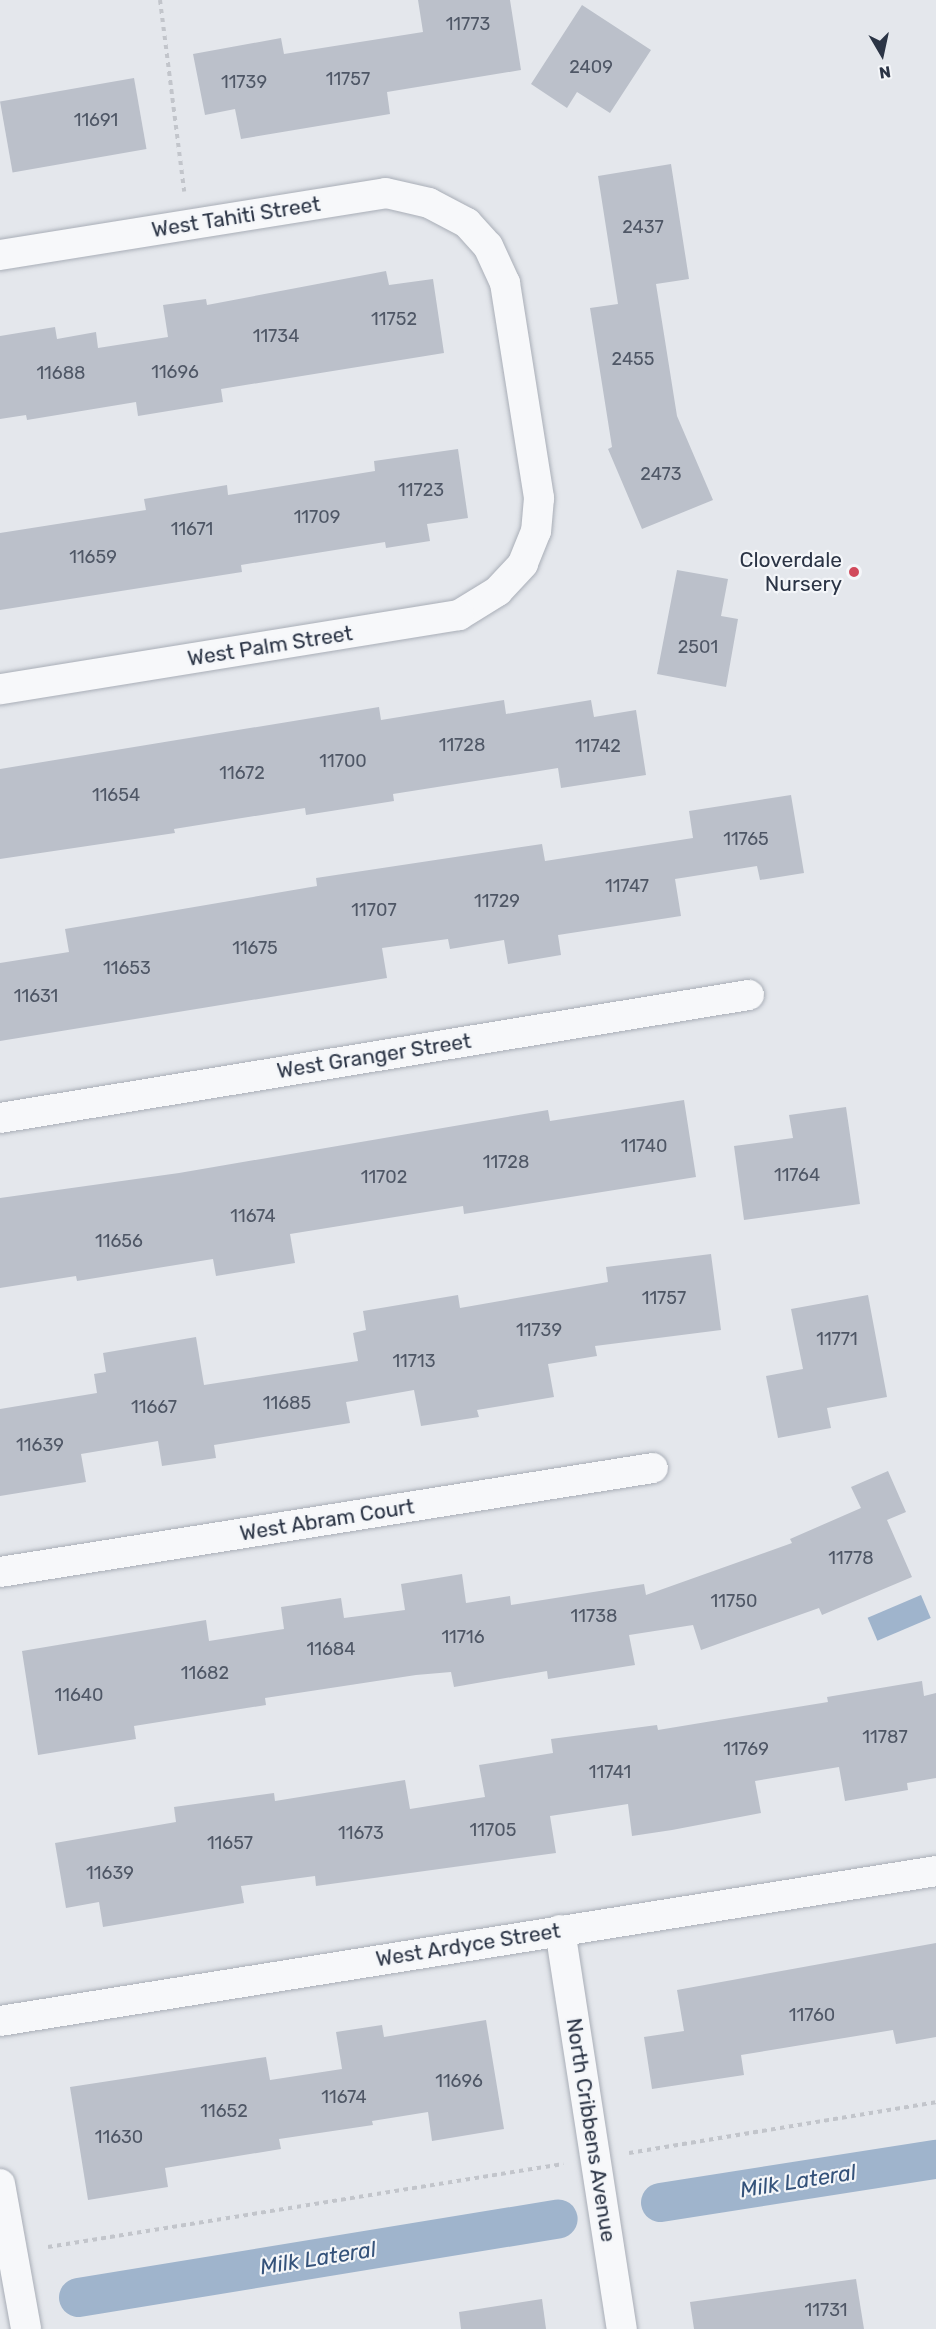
<!DOCTYPE html>
<html>
<head>
<meta charset="utf-8">
<style>
	body { margin:0 }
	#map { position:relative; width:936px; height:2329px; overflow:hidden; background:#e4e7ec; font-family:Rubik,sans-serif }
	div>[style] { position:absolute }
	.water>* { inset:0; background:#9fb4cc; transform-origin:0 0 }
	.canal>* { height:39px; margin:-19.5px; padding:0 19.5px; transform-origin:19.5px; border-radius:19.5px; background:#9fb4cc }
	.building>* { inset:0; background:#bbc0ca; transform-origin:0 0 }
	.path>* { height:4px; margin-top:-2px; transform-origin:0; background:repeating-linear-gradient(90deg,#c2c5cb 0 4.5px,transparent 0 9px) }
	.roads { filter:drop-shadow(0 0 2px #a9aeb7) drop-shadow(0 0 2px #a9aeb7) }
	.minor>* { height:30px; margin:-15px; padding:0 15px; transform-origin:15px; border-radius:15px; background:#f7f8fa }
	.dots>* { width:16px; height:16px; translate:-50% -50%; box-sizing:border-box; border:3px solid #f4f6f9; border-radius:50% }
	span { translate:-50% -50%; white-space:nowrap; text-align:center; line-height:1.15; -webkit-text-stroke:4.5px #f4f6f9; paint-order:stroke }
	.number-label { font-size:18px; color:#4f5766 }
	.number-label span { -webkit-text-stroke-width:0 }
	.street-label { font-size:21px; color:#2b3445 }
	.poi-label { font-size:21px; color:#2b3445 }
	.right { translate:-100% -50%; text-align:right }
	.water-label { font-size:22px; color:#34527a; font-style:italic }
	.north { position:absolute; left:852px; top:24px; width:60px; height:60px; -webkit-text-stroke:4px #f4f6f9; paint-order:stroke; rotate:171deg; font-size:16px; font-weight:700; line-height:24px; text-align:center; color:#2b3445 }
	.north::after { content:''; display:block; margin:auto; width:21px; height:27px; background:#2b3445; clip-path:polygon(50% 0,100% 100%,50% 72%,0 100%) }
</style>
</head>
<body>
<div id="map">
	<div class="water">
		<i style="left:921px;top:1595px;width:25px;height:58px;rotate:67deg"></i>
	</div>
	<div class="canal">
		<i style="left:660px;top:2202px;width:279px;rotate:-8.9deg"></i>
		<i style="left:78px;top:2297px;width:486px;rotate:-9.3deg"></i>
	</div>
	<div class="building">
		<i style="clip-path:polygon(418px 0,510px 0,521px 70px,387px 92px,390px 114px,241px 139px,235px 109px,205px 115px,193px 54px,281px 38px,284px 54px,423px 32px)"></i>
		<i style="clip-path:polygon(582px 5px,651px 50px,610px 113px,577px 92px,567px 108px,531px 84px)"></i>
		<i style="left:134px;top:78px;width:72px;height:136px;rotate:80deg"></i>
		<i style="clip-path:polygon(671px 164px,689px 279px,656px 284px,677px 416px,713px 500px,642px 529px,608px 449px,612px 447px,590px 308px,618px 304px,598px 176px)"></i>
		<i style="clip-path:polygon(386px 271px,389px 285px,433px 279px,444px 353px,221px 389px,223px 402px,138px 416px,136px 402px,27px 420px,26px 415px,0 419px,0 336px,55px 327px,57px 339px,96px 332px,98px 348px,168px 337px,163px 305px,206px 299px,207px 305px)"></i>
		<i style="clip-path:polygon(458px 449px,468px 518px,427px 524px,430px 541px,386px 548px,385px 542px,241px 565px,242px 572px,0 610px,0 533px,146px 510px,144px 499px,227px 485px,228px 495px,375px 471px,374px 461px)"></i>
		<i style="clip-path:polygon(677px 570px,728px 579px,721px 616px,738px 619px,726px 687px,657px 674px)"></i>
		<i style="clip-path:polygon(504px 700px,506px 714px,591px 700px,594px 717px,636px 710px,646px 775px,561px 788px,558px 768px,393px 794px,394px 801px,306px 815px,305px 808px,174px 829px,175px 833px,0 859px,0 769px,379px 707px,381px 720px)"></i>
		<i style="clip-path:polygon(791px 795px,804px 873px,760px 880px,757px 866px,675px 879px,681px 916px,558px 935px,561px 955px,508px 964px,504px 940px,450px 949px,448px 939px,382px 948px,387px 978px,0 1041px,0 963px,69px 952px,65px 929px,317px 886px,316px 878px,542px 844px,545px 861px,693px 838px,689px 811px)"></i>
		<i style="clip-path:polygon(684px 1100px,696px 1177px,464px 1214px,463px 1206px,290px 1234px,295px 1263px,216px 1276px,213px 1259px,77px 1281px,76px 1276px,0 1288px,0 1198px,179px 1173px,548px 1110px,550px 1121px)"></i>
		<i style="clip-path:polygon(846px 1107px,860px 1204px,744px 1220px,734px 1146px,793px 1138px,789px 1115px)"></i>
		<i style="clip-path:polygon(711px 1254px,721px 1330px,595px 1346px,597px 1356px,548px 1364px,554px 1397px,477px 1410px,479px 1417px,421px 1426px,414px 1390px,346px 1402px,350px 1423px,214px 1445px,216px 1458px,162px 1466px,158px 1441px,81px 1454px,86px 1482px,0 1496px,0 1409px,97px 1393px,94px 1374px,106px 1372px,103px 1353px,196px 1337px,204px 1385px,358px 1361px,353px 1333px,366px 1330px,363px 1311px,458px 1295px,460px 1308px,608px 1282px,606px 1267px)"></i>
		<i style="clip-path:polygon(868px 1295px,887px 1397px,827px 1408px,831px 1428px,778px 1438px,766px 1376px,803px 1369px,791px 1309px)"></i>
		<i style="clip-path:polygon(888px 1471px,906px 1512px,887px 1520px,912px 1577px,822px 1615px,819px 1608px,701px 1650px,693px 1625px,629px 1635px,635px 1665px,548px 1679px,547px 1671px,454px 1687px,451px 1672px,416px 1675px,265px 1698px,266px 1705px,134px 1726px,136px 1739px,38px 1755px,22px 1651px,206px 1620px,209px 1641px,284px 1629px,281px 1607px,341px 1598px,344px 1618px,405px 1610px,401px 1584px,462px 1574px,466px 1603px,510px 1596px,511px 1605px,644px 1584px,646px 1595px,792px 1543px,790px 1539px,861px 1508px,851px 1487px)"></i>
		<i style="clip-path:polygon(922px 1681px,924px 1696px,936px 1693px,936px 1778px,907px 1783px,908px 1790px,845px 1801px,839px 1767px,755px 1781px,761px 1813px,672px 1830px,632px 1836px,628px 1804px,550px 1816px,556px 1853px,316px 1886px,315px 1876px,241px 1886px,244px 1903px,103px 1927px,99px 1902px,66px 1908px,55px 1843px,176px 1822px,174px 1807px,274px 1793px,275px 1801px,405px 1780px,410px 1809px,485px 1797px,479px 1765px,553px 1753px,551px 1739px,657px 1725px,658px 1730px,828px 1702px,827px 1697px)"></i>
		<i style="clip-path:polygon(936px 1943px,936px 2037px,896px 2044px,893px 2030px,741px 2055px,744px 2075px,652px 2089px,644px 2037px,684px 2031px,677px 1990px)"></i>
		<i style="clip-path:polygon(486px 2020px,504px 2129px,432px 2141px,428px 2112px,372px 2121px,373px 2125px,279px 2139px,281px 2149px,165px 2168px,168px 2187px,88px 2200px,70px 2087px,266px 2057px,270px 2080px,342px 2069px,336px 2032px,382px 2025px,384px 2037px)"></i>
		<i style="clip-path:polygon(856px 2279px,864px 2329px,694px 2329px,690px 2302px)"></i>
		<i style="clip-path:polygon(542px 2299px,546px 2329px,461px 2329px,459px 2312px)"></i>
	</div>
	<div class="path">
		<i style="left:160px;top:0;width:193px;rotate:82.8deg"></i>
		<i style="left:629px;top:2153px;width:311px;rotate:-9.4deg"></i>
		<i style="left:48px;top:2247px;width:522px;rotate:-9.16deg"></i>
	</div>
	<div class="roads">
		<div class="minor">
			<i style="left:0;top:255px;width:391px;rotate:-9.1deg"></i>
			<i style="left:386px;top:193px;width:44px;rotate:13.1deg"></i>
			<i style="left:429px;top:203px;width:43px;rotate:27.8deg"></i>
			<i style="left:467px;top:223px;width:31px;rotate:48deg"></i>
			<i style="left:488px;top:246px;width:41px;rotate:65.3deg"></i>
			<i style="left:505px;top:283px;width:218px;rotate:81deg"></i>
			<i style="left:539px;top:498px;width:33px;rotate:95deg"></i>
			<i style="left:536px;top:531px;width:35px;rotate:112deg"></i>
			<i style="left:523px;top:564px;width:37px;rotate:133deg"></i>
			<i style="left:498px;top:591px;width:46px;rotate:148.4deg"></i>
			<i style="left:459px;top:615px;width:465px;rotate:170.8deg"></i>
			<i style="left:0;top:1118px;width:759px;rotate:-9.33deg"></i>
			<i style="left:0;top:1572px;width:661px;rotate:-9.05deg"></i>
			<i style="left:560px;top:1930px;width:404px;rotate:81.2deg"></i>
			<i style="left:0;top:2021px;width:948px;rotate:-9.1deg"></i>
			<i style="left:0;top:2184px;width:147px;rotate:79.8deg"></i>
		</div>
	</div>
	<div class="dots">
		<i style="left:854px;top:572px;background:#d1495b"></i>
	</div>
	<div class="number-label">
		<span style="left:468px;top:24px">11773</span>
		<span style="left:591px;top:67px">2409</span>
		<span style="left:348px;top:79px">11757</span>
		<span style="left:244px;top:82px">11739</span>
		<span style="left:96px;top:120px">11691</span>
		<span style="left:643px;top:227px">2437</span>
		<span style="left:394px;top:319px">11752</span>
		<span style="left:276px;top:336px">11734</span>
		<span style="left:633px;top:359px">2455</span>
		<span style="left:175px;top:372px">11696</span>
		<span style="left:61px;top:373px">11688</span>
		<span style="left:661px;top:474px">2473</span>
		<span style="left:421px;top:490px">11723</span>
		<span style="left:317px;top:517px">11709</span>
		<span style="left:192px;top:529px">11671</span>
		<span style="left:93px;top:557px">11659</span>
		<span style="left:698px;top:647px">2501</span>
		<span style="left:462px;top:745px">11728</span>
		<span style="left:598px;top:746px">11742</span>
		<span style="left:343px;top:761px">11700</span>
		<span style="left:242px;top:773px">11672</span>
		<span style="left:116px;top:795px">11654</span>
		<span style="left:746px;top:839px">11765</span>
		<span style="left:627px;top:886px">11747</span>
		<span style="left:497px;top:901px">11729</span>
		<span style="left:374px;top:910px">11707</span>
		<span style="left:255px;top:948px">11675</span>
		<span style="left:127px;top:968px">11653</span>
		<span style="left:36px;top:996px">11631</span>
		<span style="left:644px;top:1146px">11740</span>
		<span style="left:506px;top:1162px">11728</span>
		<span style="left:797px;top:1175px">11764</span>
		<span style="left:384px;top:1177px">11702</span>
		<span style="left:253px;top:1216px">11674</span>
		<span style="left:119px;top:1241px">11656</span>
		<span style="left:664px;top:1298px">11757</span>
		<span style="left:539px;top:1330px">11739</span>
		<span style="left:837px;top:1339px">11771</span>
		<span style="left:414px;top:1361px">11713</span>
		<span style="left:287px;top:1403px">11685</span>
		<span style="left:154px;top:1407px">11667</span>
		<span style="left:40px;top:1445px">11639</span>
		<span style="left:851px;top:1558px">11778</span>
		<span style="left:734px;top:1601px">11750</span>
		<span style="left:594px;top:1616px">11738</span>
		<span style="left:463px;top:1637px">11716</span>
		<span style="left:331px;top:1649px">11684</span>
		<span style="left:205px;top:1673px">11682</span>
		<span style="left:79px;top:1695px">11640</span>
		<span style="left:885px;top:1737px">11787</span>
		<span style="left:746px;top:1749px">11769</span>
		<span style="left:610px;top:1772px">11741</span>
		<span style="left:493px;top:1830px">11705</span>
		<span style="left:361px;top:1833px">11673</span>
		<span style="left:230px;top:1843px">11657</span>
		<span style="left:110px;top:1873px">11639</span>
		<span style="left:812px;top:2015px">11760</span>
		<span style="left:459px;top:2081px">11696</span>
		<span style="left:344px;top:2097px">11674</span>
		<span style="left:224px;top:2111px">11652</span>
		<span style="left:119px;top:2137px">11630</span>
		<span style="left:826px;top:2310px">11731</span>
	</div>
	<div class="street-label">
		<span style="left:236px;top:217px;rotate:-9deg">West Tahiti Street</span>
		<span style="left:270px;top:646px;rotate:-9deg">West Palm Street</span>
		<span style="left:374px;top:1056px;rotate:-9deg">West Granger Street</span>
		<span style="left:327px;top:1520px;rotate:-9deg">West Abram Court</span>
		<span style="left:468px;top:1945px;rotate:-9deg">West Ardyce Street</span>
		<span style="left:591px;top:2130px;rotate:81deg">North Cribbens Avenue</span>
	</div>
	<div class="poi-label">
		<span class="right" style="left:842px;top:572px">Cloverdale<br>Nursery</span>
	</div>
	<div class="water-label">
		<span style="left:798px;top:2181px;rotate:-9deg">Milk Lateral</span>
		<span style="left:318px;top:2258px;rotate:-9deg">Milk Lateral</span>
	</div>
	<div class="north">N</div>
</div>
</body>
</html>
